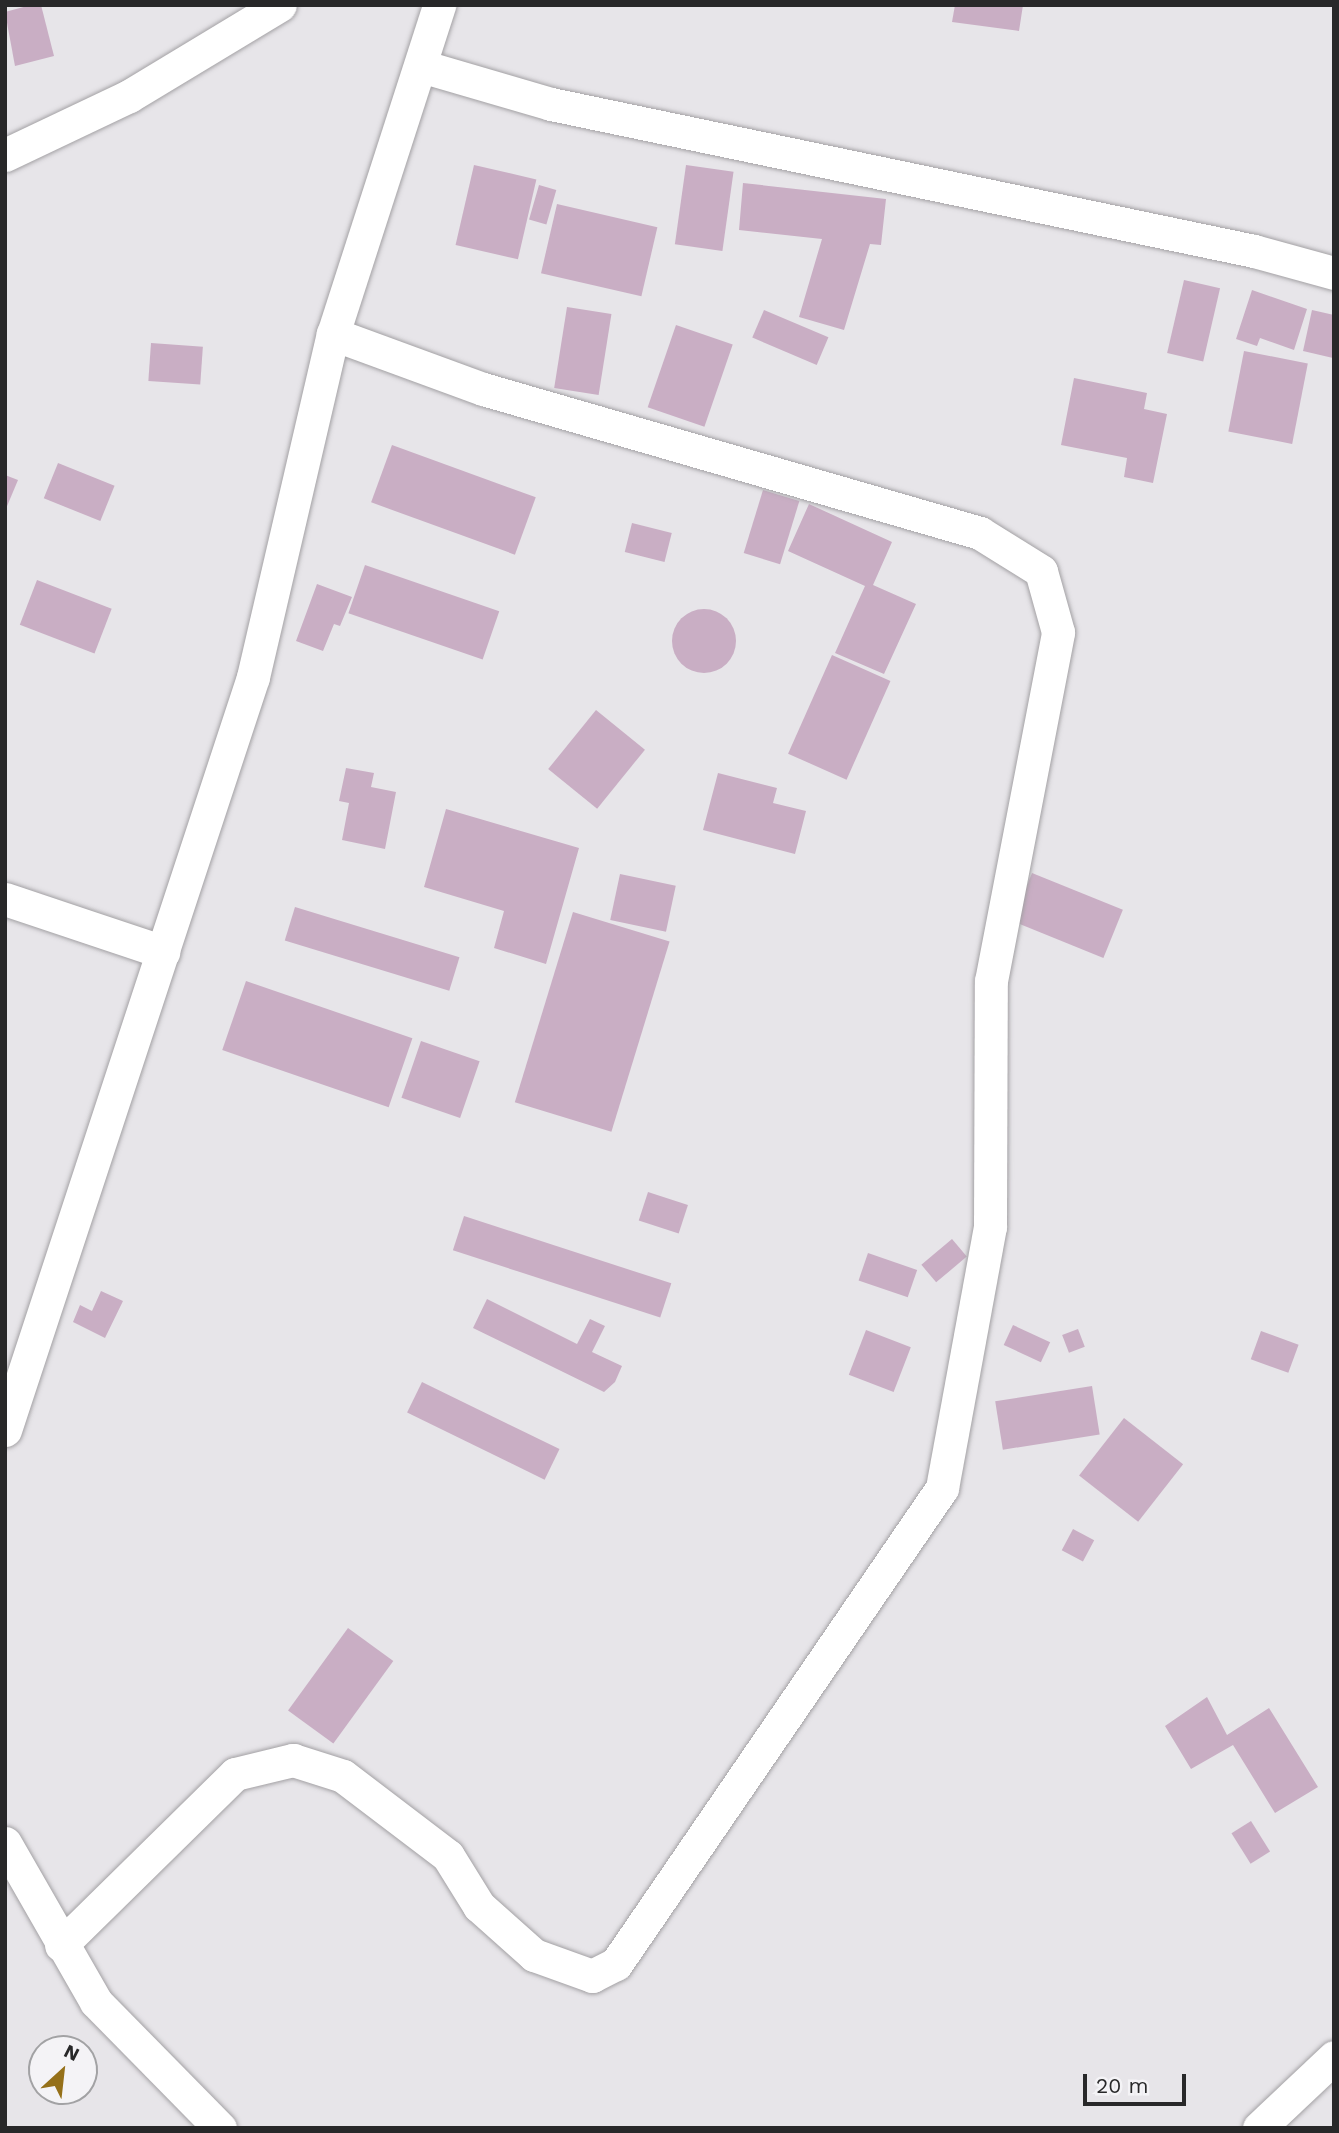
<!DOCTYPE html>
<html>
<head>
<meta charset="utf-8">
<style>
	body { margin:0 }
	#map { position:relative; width:1339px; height:2133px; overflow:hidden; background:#e7e5e9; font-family:"Work Sans",sans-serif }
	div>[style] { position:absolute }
	.building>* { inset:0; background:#c9aec4; transform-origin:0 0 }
	.round { border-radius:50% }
	.roads { filter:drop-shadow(0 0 2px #a3a1a4) drop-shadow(0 0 2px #a3a1a4) }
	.minor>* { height:33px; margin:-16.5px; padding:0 16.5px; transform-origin:16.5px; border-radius:16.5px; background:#fff }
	span { translate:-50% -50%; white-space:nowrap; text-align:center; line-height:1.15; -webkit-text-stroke:7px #f4f3f6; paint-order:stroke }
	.frame { position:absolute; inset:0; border:7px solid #282829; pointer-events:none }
	.north { position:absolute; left:28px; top:2035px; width:70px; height:70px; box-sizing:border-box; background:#f4f3f6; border:2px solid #a2a2a4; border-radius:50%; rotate:27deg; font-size:19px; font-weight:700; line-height:28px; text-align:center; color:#282829 }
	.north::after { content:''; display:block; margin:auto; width:24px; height:32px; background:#957019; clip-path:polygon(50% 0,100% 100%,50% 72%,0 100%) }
	.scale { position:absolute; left:1083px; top:2074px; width:103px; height:32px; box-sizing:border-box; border:4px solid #282829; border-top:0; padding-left:9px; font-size:21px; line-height:24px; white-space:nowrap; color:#282829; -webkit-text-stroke:5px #f4f3f6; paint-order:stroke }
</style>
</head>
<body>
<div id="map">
	<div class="building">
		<i style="clip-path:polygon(31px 5px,41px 5px,54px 56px,15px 66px,5px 12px)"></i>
		<i style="clip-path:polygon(955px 5px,1023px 5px,1019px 31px,952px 22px)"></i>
		<i style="left:474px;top:165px;width:64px;height:82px;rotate:13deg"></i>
		<i style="left:686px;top:165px;width:48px;height:80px;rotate:8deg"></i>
		<i style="clip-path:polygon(743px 183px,886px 199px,881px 245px,870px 244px,844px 330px,799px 317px,822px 239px,739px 230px)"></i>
		<i style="left:539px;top:185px;width:18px;height:36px;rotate:16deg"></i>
		<i style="left:557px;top:204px;width:103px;height:71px;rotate:13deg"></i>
		<i style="left:1184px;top:280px;width:37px;height:75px;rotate:13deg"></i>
		<i style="clip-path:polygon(1252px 290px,1307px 309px,1294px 350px,1260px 338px,1257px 346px,1236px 339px)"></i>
		<i style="left:567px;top:307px;width:45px;height:82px;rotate:9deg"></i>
		<i style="left:764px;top:310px;width:70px;height:30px;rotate:23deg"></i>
		<i style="clip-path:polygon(1312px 310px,1334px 315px,1333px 358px,1303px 351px)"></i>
		<i style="left:676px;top:325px;width:60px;height:87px;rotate:19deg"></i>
		<i style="left:151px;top:343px;width:52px;height:38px;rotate:4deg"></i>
		<i style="left:1244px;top:351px;width:65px;height:82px;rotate:11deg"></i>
		<i style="clip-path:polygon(1074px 378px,1147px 393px,1144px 409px,1167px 414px,1153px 483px,1124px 477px,1127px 458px,1061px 445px)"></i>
		<i style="left:392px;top:445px;width:153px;height:61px;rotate:20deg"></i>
		<i style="left:58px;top:463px;width:61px;height:38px;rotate:22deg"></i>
		<i style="clip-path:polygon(5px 475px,18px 480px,5px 511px)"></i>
		<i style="left:763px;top:490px;width:38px;height:66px;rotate:17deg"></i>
		<i style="clip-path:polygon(809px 504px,892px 542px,873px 585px,916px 604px,884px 674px,835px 653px,865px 586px,788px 551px)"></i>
		<i style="left:632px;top:523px;width:41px;height:30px;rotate:14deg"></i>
		<i style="left:365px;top:565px;width:142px;height:51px;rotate:19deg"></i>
		<i style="left:37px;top:580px;width:80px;height:48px;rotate:21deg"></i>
		<i style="clip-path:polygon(317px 584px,352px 597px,340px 626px,334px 624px,323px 651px,296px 641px)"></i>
		<i class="round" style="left:672px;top:609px;width:64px;height:64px"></i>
		<i style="left:832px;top:655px;width:64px;height:108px;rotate:24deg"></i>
		<i style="left:596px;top:710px;width:63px;height:76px;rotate:39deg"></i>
		<i style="clip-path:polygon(346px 768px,374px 773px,371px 787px,396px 792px,385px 849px,342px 840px,349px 803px,339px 801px)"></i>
		<i style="clip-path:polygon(718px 773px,777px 788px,773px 803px,806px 811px,795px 854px,703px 830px)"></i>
		<i style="clip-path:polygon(446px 809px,579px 848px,546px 964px,494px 948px,504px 911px,424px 887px)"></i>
		<i style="left:1032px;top:873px;width:98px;height:52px;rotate:22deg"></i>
		<i style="left:620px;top:874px;width:57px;height:47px;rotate:12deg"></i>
		<i style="left:295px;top:907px;width:172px;height:35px;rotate:17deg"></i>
		<i style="left:573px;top:912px;width:101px;height:199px;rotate:17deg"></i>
		<i style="left:246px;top:981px;width:176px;height:73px;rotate:19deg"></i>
		<i style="left:421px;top:1041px;width:62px;height:60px;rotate:19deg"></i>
		<i style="left:648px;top:1192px;width:42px;height:30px;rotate:18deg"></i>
		<i style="left:464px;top:1216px;width:218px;height:36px;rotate:18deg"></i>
		<i style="left:952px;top:1239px;width:23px;height:40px;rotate:50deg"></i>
		<i style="left:868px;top:1253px;width:52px;height:29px;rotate:19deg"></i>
		<i style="clip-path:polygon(101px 1291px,123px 1301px,105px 1338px,73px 1322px,80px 1305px,92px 1311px)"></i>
		<i style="clip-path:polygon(487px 1299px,577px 1344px,590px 1319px,605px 1326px,592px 1352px,622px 1366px,615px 1382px,604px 1392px,473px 1328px)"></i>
		<i style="left:1013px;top:1325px;width:41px;height:22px;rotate:25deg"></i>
		<i style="left:1078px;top:1329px;width:19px;height:17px;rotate:69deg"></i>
		<i style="left:866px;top:1330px;width:48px;height:48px;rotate:21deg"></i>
		<i style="left:1261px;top:1331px;width:40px;height:30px;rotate:20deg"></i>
		<i style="left:422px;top:1382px;width:153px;height:34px;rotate:26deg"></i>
		<i style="left:1092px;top:1386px;width:49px;height:98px;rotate:81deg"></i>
		<i style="left:1124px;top:1418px;width:75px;height:73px;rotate:38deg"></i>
		<i style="left:1073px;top:1529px;width:24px;height:24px;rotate:28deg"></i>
		<i style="left:348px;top:1628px;width:56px;height:102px;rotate:36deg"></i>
		<i style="clip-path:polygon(1207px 1697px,1227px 1735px,1269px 1708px,1318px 1787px,1275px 1813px,1233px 1745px,1191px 1769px,1165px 1726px)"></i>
		<i style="left:1251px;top:1821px;width:36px;height:23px;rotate:58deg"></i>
	</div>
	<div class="roads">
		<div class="minor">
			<i style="left:421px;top:66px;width:135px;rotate:16.3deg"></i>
			<i style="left:551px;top:104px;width:718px;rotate:11.81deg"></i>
			<i style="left:1254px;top:251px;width:83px;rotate:15.4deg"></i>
			<i style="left:5px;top:155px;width:137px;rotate:-25.4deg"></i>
			<i style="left:129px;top:96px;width:176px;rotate:-31.1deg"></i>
			<i style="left:5px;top:899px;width:167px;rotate:18.5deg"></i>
			<i style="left:5px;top:1430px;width:793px;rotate:-71.77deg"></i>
			<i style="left:253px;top:677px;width:352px;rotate:-76.9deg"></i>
			<i style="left:333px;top:334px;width:346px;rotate:-72.1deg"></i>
			<i style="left:5px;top:1843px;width:183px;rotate:60.2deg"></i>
			<i style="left:96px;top:2002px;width:177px;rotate:45.5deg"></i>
			<i style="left:61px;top:1945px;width:244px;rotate:-44.5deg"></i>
			<i style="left:235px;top:1774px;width:60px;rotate:-13.6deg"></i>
			<i style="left:293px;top:1760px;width:52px;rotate:17.7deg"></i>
			<i style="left:343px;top:1776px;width:132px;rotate:37.3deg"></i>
			<i style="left:448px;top:1856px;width:59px;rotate:58.2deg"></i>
			<i style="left:479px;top:1906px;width:74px;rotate:41.7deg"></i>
			<i style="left:534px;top:1955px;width:62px;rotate:19.9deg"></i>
			<i style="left:592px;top:1976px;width:27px;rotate:-27deg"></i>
			<i style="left:616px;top:1964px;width:577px;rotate:-55.59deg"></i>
			<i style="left:942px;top:1488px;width:265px;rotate:-79.6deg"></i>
			<i style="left:990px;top:1227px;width:246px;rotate:-89.8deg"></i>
			<i style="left:991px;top:981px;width:355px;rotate:-79.1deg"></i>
			<i style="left:1058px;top:632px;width:63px;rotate:-105.6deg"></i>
			<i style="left:1041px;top:571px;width:72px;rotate:-148.1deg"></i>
			<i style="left:980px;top:533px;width:517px;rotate:-163.84deg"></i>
			<i style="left:483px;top:389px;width:160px;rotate:-159.9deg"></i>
			<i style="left:1259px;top:2128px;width:103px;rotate:-43.4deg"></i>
		</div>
	</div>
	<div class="frame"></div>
	<div class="north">N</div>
	<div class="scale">20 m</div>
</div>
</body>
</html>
